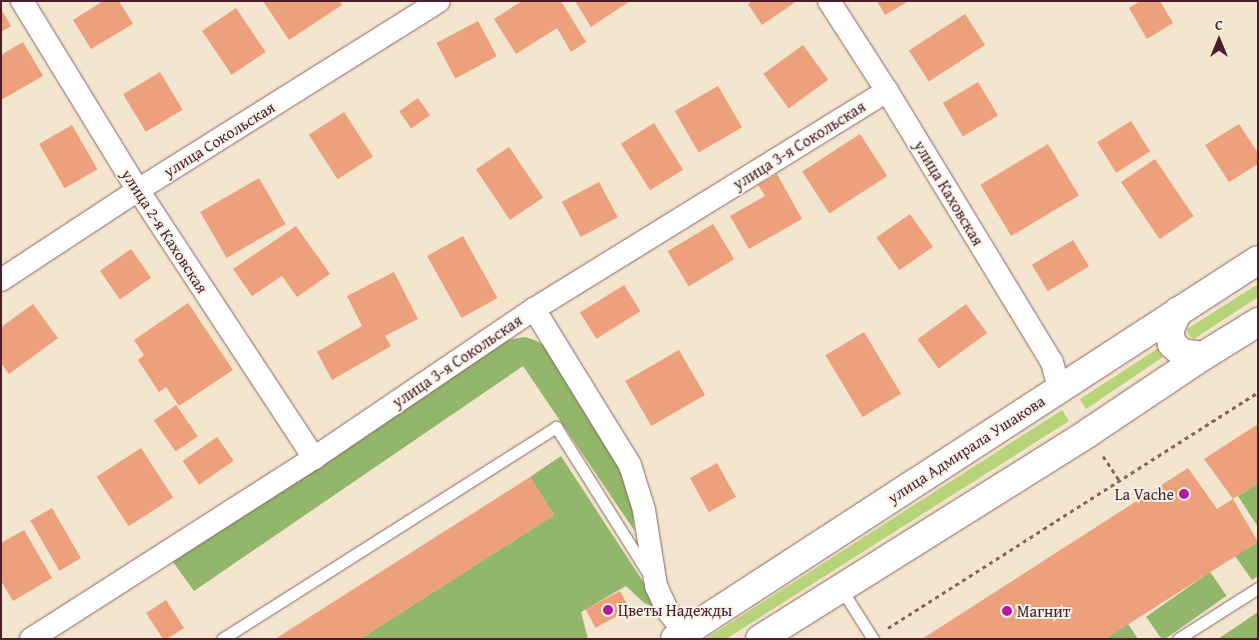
<!DOCTYPE html>
<html>
<head>
<meta charset="utf-8">
<style>
	body { margin:0 }
	#map { position:relative; width:1259px; height:640px; overflow:hidden; background:#f4e5cf; font-family:"Gentium Book Plus",serif }
	div>[style] { position:absolute }
	.green>* { inset:0; background:#b8d47a }
	.forest>* { inset:0; background:#92b66a; transform-origin:0 0 }
	.building>* { inset:0; background:#eda07c; transform-origin:0 0 }
	.path>* { height:3px; margin-top:-1.5px; transform-origin:0; background:repeating-linear-gradient(90deg,#866464 0 4px,transparent 0 8px) }
	.roads { filter:drop-shadow(0 0 1px #866464) drop-shadow(0 0 1px #866464) }
	.service>* { height:11px; margin:-5.5px; padding:0 5.5px; transform-origin:5.5px; border-radius:5.5px; background:#fff }
	.minor>* { height:22px; margin:-11px; padding:0 11px; transform-origin:11px; border-radius:11px; background:#fff }
	.primary>* { height:28px; margin:-14px; padding:0 14px; transform-origin:14px; border-radius:14px; background:#fff }
	.dots>* { width:14px; height:14px; translate:-50% -50%; box-sizing:border-box; border:2px solid #f7f3e8; border-radius:50% }
	span { translate:-50% -50%; white-space:nowrap; text-align:center; line-height:1.15; -webkit-text-stroke:4px #f7f3e8; paint-order:stroke }
	.street-label { font-size:16px; color:#4a1f2b }
	.poi-label { font-size:16px; color:#4a1f2b }
	.right { translate:-100% -50%; text-align:right }
	.left { translate:0 -50%; text-align:left }
	.frame { position:absolute; inset:0; border:2px solid #4a1f2b; pointer-events:none }
	.north { position:absolute; left:1194px; top:15px; width:50px; height:50px; -webkit-text-stroke:4px #f7f3e8; paint-order:stroke; rotate:0deg; font-size:14px; font-weight:700; line-height:20px; text-align:center; color:#4a1f2b }
	.north::after { content:''; display:block; margin:auto; width:18px; height:22px; background:#4a1f2b; clip-path:polygon(50% 0,100% 100%,50% 72%,0 100%) }
</style>
</head>
<body>
<div id="map">
	<div class="green">
		<i style="clip-path:polygon(1258px 284px,1258px 297px,1194px 339px,1189px 336px,1187px 329px)"></i>
		<i style="clip-path:polygon(1160px 347px,1158px 352px,1163px 357px,1086px 409px,1080px 399px)"></i>
		<i style="clip-path:polygon(1062px 410px,1069px 421px,726px 639px,705px 639px)"></i>
	</div>
	<div class="forest">
		<i style="clip-path:polygon(525px 337px,537px 341px,547px 348px,613px 452px,632px 504px,634px 530px,523px 366px,194px 591px,173px 562px,497px 342px)"></i>
		<i style="clip-path:polygon(561px 456px,659px 606px,654px 607px,644px 603px,626px 586px,581px 612px,588px 639px,360px 639px,554px 515px,530px 477px)"></i>
		<i style="clip-path:polygon(1258px 483px,1258px 527px,1238px 496px)"></i>
		<i style="clip-path:polygon(1258px 542px,1258px 576px,1252px 580px,1235px 556px)"></i>
		<i style="left:1210px;top:572px;width:29px;height:78px;rotate:55deg"></i>
		<i style="clip-path:polygon(1258px 612px,1258px 639px,1218px 639px)"></i>
		<i style="clip-path:polygon(1128px 624px,1138px 639px,1105px 639px)"></i>
	</div>
	<div class="building">
		<i style="clip-path:polygon(103px 1px,119px 1px,133px 24px,91px 49px,73px 20px)"></i>
		<i style="clip-path:polygon(263px 1px,340px 1px,342px 5px,289px 40px)"></i>
		<i style="clip-path:polygon(522px 1px,561px 1px,586px 42px,571px 52px,557px 28px,516px 54px,494px 19px)"></i>
		<i style="clip-path:polygon(575px 1px,630px 1px,591px 27px)"></i>
		<i style="clip-path:polygon(752px 1px,797px 1px,762px 25px,748px 4px)"></i>
		<i style="clip-path:polygon(877px 1px,909px 1px,885px 15px)"></i>
		<i style="clip-path:polygon(1140px 1px,1160px 1px,1173px 23px,1147px 39px,1129px 8px)"></i>
		<i style="left:236px;top:8px;width:53px;height:41px;rotate:56deg"></i>
		<i style="clip-path:polygon(1px 9px,11px 26px,1px 32px)"></i>
		<i style="left:965px;top:14px;width:37px;height:67px;rotate:57deg"></i>
		<i style="left:478px;top:21px;width:40px;height:47px;rotate:62deg"></i>
		<i style="clip-path:polygon(23px 42px,43px 76px,1px 100px,1px 55px)"></i>
		<i style="left:803px;top:45px;width:43px;height:49px;rotate:54deg"></i>
		<i style="left:160px;top:72px;width:44px;height:43px;rotate:59deg"></i>
		<i style="left:978px;top:82px;width:39px;height:41px;rotate:59deg"></i>
		<i style="left:718px;top:86px;width:48px;height:50px;rotate:60deg"></i>
		<i style="left:418px;top:98px;width:21px;height:23px;rotate:55deg"></i>
		<i style="left:344px;top:112px;width:53px;height:42px;rotate:57deg"></i>
		<i style="left:1131px;top:121px;width:36px;height:40px;rotate:58deg"></i>
		<i style="left:654px;top:123px;width:55px;height:39px;rotate:58deg"></i>
		<i style="clip-path:polygon(1239px 124px,1258px 153px,1258px 164px,1229px 182px,1205px 145px)"></i>
		<i style="left:72px;top:125px;width:51px;height:38px;rotate:60deg"></i>
		<i style="left:860px;top:134px;width:50px;height:69px;rotate:57deg"></i>
		<i style="left:1048px;top:144px;width:60px;height:79px;rotate:59deg"></i>
		<i style="left:509px;top:147px;width:61px;height:40px;rotate:56deg"></i>
		<i style="left:1155px;top:159px;width:69px;height:41px;rotate:56deg"></i>
		<i style="clip-path:polygon(777px 174px,802px 219px,749px 249px,730px 216px,765px 196px,758px 185px)"></i>
		<i style="left:259px;top:178px;width:53px;height:68px;rotate:60deg"></i>
		<i style="left:599px;top:182px;width:40px;height:42px;rotate:62deg"></i>
		<i style="left:910px;top:214px;width:40px;height:41px;rotate:55deg"></i>
		<i style="left:713px;top:224px;width:41px;height:53px;rotate:59deg"></i>
		<i style="clip-path:polygon(296px 226px,330px 274px,297px 297px,282px 276px,252px 296px,233px 269px)"></i>
		<i style="left:463px;top:236px;width:71px;height:41px;rotate:61deg"></i>
		<i style="left:1073px;top:240px;width:31px;height:48px;rotate:59deg"></i>
		<i style="left:131px;top:249px;width:35px;height:38px;rotate:55deg"></i>
		<i style="clip-path:polygon(394px 272px,418px 319px,385px 336px,391px 346px,332px 380px,317px 352px,362px 326px,347px 296px)"></i>
		<i style="left:624px;top:285px;width:31px;height:52px;rotate:58deg"></i>
		<i style="clip-path:polygon(188px 303px,233px 370px,179px 406px,166px 387px,159px 392px,138px 360px,144px 355px,134px 340px)"></i>
		<i style="clip-path:polygon(33px 304px,58px 338px,9px 374px,1px 363px,1px 327px)"></i>
		<i style="left:966px;top:304px;width:36px;height:60px;rotate:54deg"></i>
		<i style="left:864px;top:332px;width:72px;height:45px;rotate:59deg"></i>
		<i style="left:679px;top:350px;width:52px;height:62px;rotate:60deg"></i>
		<i style="left:176px;top:405px;width:38px;height:27px;rotate:55deg"></i>
		<i style="clip-path:polygon(1258px 424px,1258px 483px,1233px 499px,1204px 459px)"></i>
		<i style="left:217px;top:437px;width:29px;height:42px;rotate:55deg"></i>
		<i style="left:141px;top:448px;width:59px;height:53px;rotate:57deg"></i>
		<i style="left:717px;top:463px;width:39px;height:31px;rotate:61deg"></i>
		<i style="clip-path:polygon(1188px 468px,1217px 509px,1233px 499px,1258px 542px,1105px 639px,922px 639px)"></i>
		<i style="clip-path:polygon(530px 477px,554px 515px,360px 639px,275px 639px)"></i>
		<i style="left:52px;top:508px;width:58px;height:25px;rotate:60deg"></i>
		<i style="clip-path:polygon(24px 530px,52px 578px,13px 601px,1px 581px,1px 543px)"></i>
		<i style="left:620px;top:591px;width:21px;height:39px;rotate:62deg"></i>
		<i style="clip-path:polygon(166px 600px,184px 628px,167px 639px,163px 639px,146px 613px)"></i>
	</div>
	<div class="path">
		<i style="left:1103px;top:456px;width:29px;rotate:56deg"></i>
		<i style="left:888px;top:628px;width:439px;rotate:-32.5deg"></i>
	</div>
	<div class="roads">
		<div class="service">
			<i style="left:840px;top:587px;width:62px;rotate:57.6deg"></i>
			<i style="left:222px;top:639px;width:396px;rotate:-32.4deg"></i>
			<i style="left:556px;top:427px;width:173px;rotate:57.8deg"></i>
			<i style="left:1178px;top:639px;width:95px;rotate:-32.5deg"></i>
		</div>
		<div class="minor">
			<i style="left:22px;top:1px;width:222px;rotate:58.5deg"></i>
			<i style="left:138px;top:190px;width:321px;rotate:56.7deg"></i>
			<i style="left:829px;top:1px;width:107px;rotate:57.2deg"></i>
			<i style="left:887px;top:91px;width:317px;rotate:58.7deg"></i>
			<i style="left:1052px;top:362px;width:27px;rotate:75deg"></i>
			<i style="left:1px;top:280px;width:164px;rotate:-33.3deg"></i>
			<i style="left:138px;top:190px;width:355px;rotate:-32.1deg"></i>
			<i style="left:534px;top:309px;width:183px;rotate:58.4deg"></i>
			<i style="left:630px;top:465px;width:47px;rotate:72.7deg"></i>
			<i style="left:644px;top:510px;width:77px;rotate:81deg"></i>
			<i style="left:656px;top:586px;width:26px;rotate:65deg"></i>
			<i style="left:667px;top:610px;width:28px;rotate:52deg"></i>
			<i style="left:31px;top:639px;width:336px;rotate:-32.6deg"></i>
			<i style="left:314px;top:458px;width:266px;rotate:-34.1deg"></i>
			<i style="left:534px;top:309px;width:415px;rotate:-31.7deg"></i>
		</div>
		<div class="primary">
			<i style="left:1178px;top:311px;width:22px;rotate:114deg"></i>
			<i style="left:1169px;top:331px;width:13px;rotate:77deg"></i>
			<i style="left:1172px;top:344px;width:13px;rotate:42deg"></i>
			<i style="left:1182px;top:353px;width:21px;rotate:8deg"></i>
			<i style="left:675px;top:639px;width:695px;rotate:-33.03deg"></i>
			<i style="left:760px;top:639px;width:387px;rotate:-32.1deg"></i>
			<i style="left:1088px;top:433px;width:138px;rotate:-33.8deg"></i>
			<i style="left:1203px;top:356px;width:65px;rotate:-31.7deg"></i>
		</div>
	</div>
	<div class="dots">
		<i style="left:1184px;top:494px;background:#b5179e"></i>
		<i style="left:608px;top:610px;background:#b5179e"></i>
		<i style="left:1007px;top:611px;background:#b5179e"></i>
	</div>
	<div class="street-label">
		<span style="left:219px;top:139px;rotate:-32deg">улица Сокольская</span>
		<span style="left:799px;top:145px;rotate:-32deg">улица 3-я Сокольская</span>
		<span style="left:949px;top:193px;rotate:59deg">улица Каховская</span>
		<span style="left:165px;top:231px;rotate:57deg">улица 2-я Каховская</span>
		<span style="left:457px;top:361px;rotate:-34deg">улица 3-я Сокольская</span>
		<span style="left:966px;top:449px;rotate:-33deg">улица Адмирала Ушакова</span>
	</div>
	<div class="poi-label">
		<span class="right" style="left:1174px;top:494px">La Vache</span>
		<span class="left" style="left:618px;top:610px">Цветы Надежды</span>
		<span class="left" style="left:1017px;top:611px">Магнит</span>
	</div>
	<div class="frame"></div>
	<div class="north">С</div>
</div>
</body>
</html>
